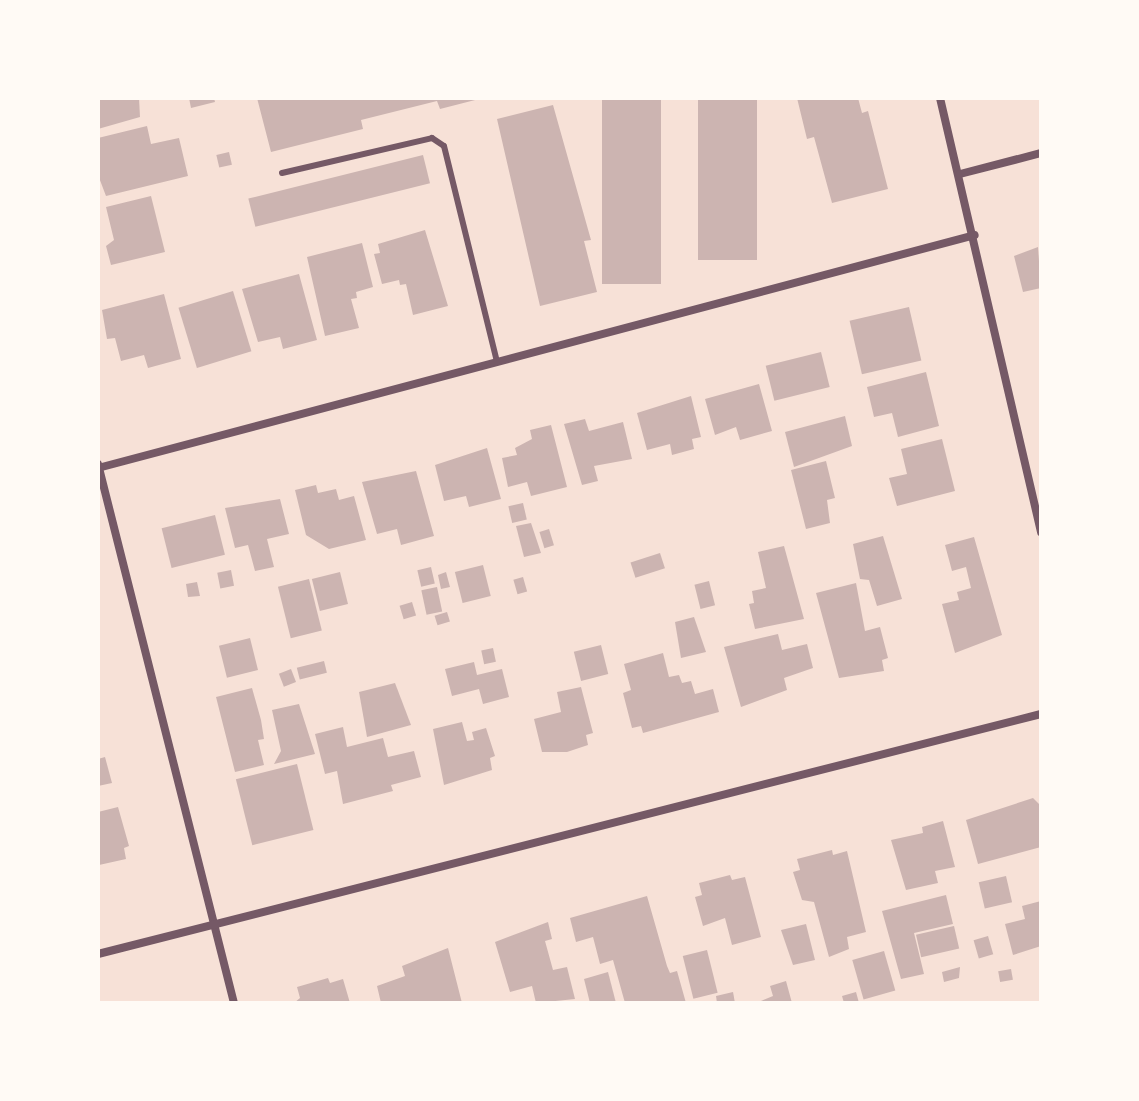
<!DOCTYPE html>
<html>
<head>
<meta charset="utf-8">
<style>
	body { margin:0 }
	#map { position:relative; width:1139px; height:1101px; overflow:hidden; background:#f7e1d7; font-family:"IBM Plex Sans",sans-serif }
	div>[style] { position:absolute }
	.building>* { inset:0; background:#ccb4b1; transform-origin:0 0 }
	.service>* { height:6px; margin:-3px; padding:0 3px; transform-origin:3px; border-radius:3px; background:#755966 }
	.minor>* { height:8px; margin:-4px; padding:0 4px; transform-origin:4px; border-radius:4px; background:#755966 }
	span { translate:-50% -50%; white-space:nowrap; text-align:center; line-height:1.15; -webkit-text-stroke:8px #fffaf5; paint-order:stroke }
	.frame { position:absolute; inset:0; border:100px solid #fffaf5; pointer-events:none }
</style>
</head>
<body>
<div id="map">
	<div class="building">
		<i style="clip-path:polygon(98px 98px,139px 98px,140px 117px,98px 129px)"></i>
		<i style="clip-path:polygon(189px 98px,214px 98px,215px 102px,191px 108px)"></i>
		<i style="clip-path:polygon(257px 98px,479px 98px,479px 99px,440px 109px,437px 101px,361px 120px,363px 129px,271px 152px)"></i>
		<i style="left:602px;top:98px;width:59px;height:186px"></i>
		<i style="left:698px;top:98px;width:59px;height:162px"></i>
		<i style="clip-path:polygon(797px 98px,858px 98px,862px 113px,868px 111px,888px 189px,832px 203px,814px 137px,807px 139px)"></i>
		<i style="clip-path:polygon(553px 105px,591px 240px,584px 241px,597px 292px,540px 306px,497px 119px)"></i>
		<i style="clip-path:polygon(147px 126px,151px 144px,179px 138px,188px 176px,106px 196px,98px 175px,98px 138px)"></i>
		<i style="left:229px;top:152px;width:13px;height:13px;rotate:77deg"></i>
		<i style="left:423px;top:155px;width:29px;height:180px;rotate:76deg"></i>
		<i style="clip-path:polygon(151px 196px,165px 252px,111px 265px,106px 246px,114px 240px,106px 207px)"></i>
		<i style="clip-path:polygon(425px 230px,448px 306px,413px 315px,406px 284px,400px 285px,399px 280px,382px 284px,374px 254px,380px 253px,378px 244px)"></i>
		<i style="clip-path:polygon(362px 243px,373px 287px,356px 292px,357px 298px,351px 299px,359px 328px,325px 336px,307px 257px)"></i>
		<i style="clip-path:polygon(1038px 247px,1041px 288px,1023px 292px,1014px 256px)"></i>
		<i style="clip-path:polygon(299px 274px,317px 340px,283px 349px,280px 337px,258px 342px,242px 289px)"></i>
		<i style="left:233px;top:291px;width:63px;height:57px;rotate:73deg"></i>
		<i style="clip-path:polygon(164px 294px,181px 359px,148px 368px,144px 355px,121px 361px,115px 338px,107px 339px,102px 310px)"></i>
		<i style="left:909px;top:307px;width:55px;height:61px;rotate:77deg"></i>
		<i style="left:821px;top:352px;width:36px;height:57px;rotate:76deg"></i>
		<i style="clip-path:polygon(926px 372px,939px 426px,898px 437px,892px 413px,874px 417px,867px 387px)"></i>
		<i style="clip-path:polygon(759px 384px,772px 431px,740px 440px,736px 427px,715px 435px,705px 399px)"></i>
		<i style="clip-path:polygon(691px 396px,701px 437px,692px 439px,694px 449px,672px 455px,670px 444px,647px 450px,637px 413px)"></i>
		<i style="clip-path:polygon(845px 416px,852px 446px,794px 467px,785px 432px)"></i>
		<i style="clip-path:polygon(585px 419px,589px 431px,623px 422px,632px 459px,594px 466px,598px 481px,582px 485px,564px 424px)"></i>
		<i style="clip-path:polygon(551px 425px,567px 487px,531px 496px,527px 482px,508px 487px,502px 458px,517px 455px,515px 448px,532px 439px,530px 430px)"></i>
		<i style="clip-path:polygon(942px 439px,955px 491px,897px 506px,889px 478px,907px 474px,901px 449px)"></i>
		<i style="clip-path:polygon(487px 448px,501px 499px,469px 507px,466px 496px,444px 501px,435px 465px)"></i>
		<i style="clip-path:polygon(826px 461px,835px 498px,827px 500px,830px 523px,806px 529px,791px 470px)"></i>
		<i style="clip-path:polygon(416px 471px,434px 536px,401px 545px,397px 529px,377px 534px,362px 482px)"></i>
		<i style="clip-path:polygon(316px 485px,318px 493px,336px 489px,339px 500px,354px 496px,366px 540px,329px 549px,306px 535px,295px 490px)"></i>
		<i style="clip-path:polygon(280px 499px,289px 534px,267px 539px,274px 567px,255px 571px,248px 545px,235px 548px,225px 508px)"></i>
		<i style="left:523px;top:503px;width:17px;height:15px;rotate:77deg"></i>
		<i style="left:215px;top:515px;width:41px;height:55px;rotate:76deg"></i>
		<i style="clip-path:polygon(531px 523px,541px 553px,524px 557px,516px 526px)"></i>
		<i style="left:549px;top:529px;width:17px;height:10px;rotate:73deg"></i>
		<i style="clip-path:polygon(883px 536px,902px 599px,877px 606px,869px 580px,860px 579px,853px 544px)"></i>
		<i style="clip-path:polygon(974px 537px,1002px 635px,955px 653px,942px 604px,959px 600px,957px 592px,971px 588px,966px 567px,952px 571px,945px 545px)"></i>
		<i style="clip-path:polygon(784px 546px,804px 619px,755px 629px,749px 604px,754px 603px,752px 591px,766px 588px,758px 552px)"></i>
		<i style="left:660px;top:553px;width:16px;height:31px;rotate:72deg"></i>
		<i style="left:483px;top:565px;width:32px;height:29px;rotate:76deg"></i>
		<i style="left:431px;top:567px;width:17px;height:14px;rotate:77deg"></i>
		<i style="left:231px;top:570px;width:16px;height:14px;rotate:79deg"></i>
		<i style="left:340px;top:572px;width:33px;height:29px;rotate:76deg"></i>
		<i style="clip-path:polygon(446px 572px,450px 587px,441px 589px,438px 575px)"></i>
		<i style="left:523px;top:577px;width:15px;height:10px;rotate:74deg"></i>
		<i style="left:309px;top:579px;width:53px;height:32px;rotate:76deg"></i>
		<i style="left:709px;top:581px;width:25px;height:15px;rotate:76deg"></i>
		<i style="clip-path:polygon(197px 582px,200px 596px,188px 597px,186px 584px)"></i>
		<i style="clip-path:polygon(856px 583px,865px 631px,880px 627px,888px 658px,882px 660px,884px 671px,839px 678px,816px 593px)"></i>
		<i style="left:437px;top:587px;width:25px;height:16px;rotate:78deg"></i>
		<i style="left:412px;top:602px;width:14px;height:13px;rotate:73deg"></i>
		<i style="left:447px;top:612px;width:10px;height:13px;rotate:73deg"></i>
		<i style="clip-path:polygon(694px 617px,706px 652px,681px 658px,675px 622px)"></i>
		<i style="clip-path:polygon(778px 634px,782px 650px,807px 644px,813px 668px,784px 678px,787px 690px,741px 707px,724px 647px)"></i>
		<i style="left:250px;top:638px;width:33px;height:32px;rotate:76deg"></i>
		<i style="left:601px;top:645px;width:30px;height:28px;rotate:76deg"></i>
		<i style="left:493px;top:648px;width:14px;height:12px;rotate:78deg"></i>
		<i style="clip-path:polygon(663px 653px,669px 677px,679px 675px,682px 683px,691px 681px,695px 694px,713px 689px,719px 712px,643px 733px,641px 726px,632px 728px,623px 693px,631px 690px,624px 664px)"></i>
		<i style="left:324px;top:661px;width:12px;height:28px;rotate:76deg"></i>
		<i style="clip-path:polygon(474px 662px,477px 675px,502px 669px,509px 697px,483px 704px,479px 689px,452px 696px,445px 669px)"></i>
		<i style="left:291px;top:669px;width:14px;height:13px;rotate:69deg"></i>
		<i style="clip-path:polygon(395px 683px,411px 725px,367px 737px,359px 692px)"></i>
		<i style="clip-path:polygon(581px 687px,593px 733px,586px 735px,588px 745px,567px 752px,542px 752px,534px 719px,561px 712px,557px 692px)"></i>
		<i style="clip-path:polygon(252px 688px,261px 720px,264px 739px,258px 740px,264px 765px,235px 772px,216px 697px)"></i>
		<i style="clip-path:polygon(299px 704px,315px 754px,274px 764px,281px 751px,272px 710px)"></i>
		<i style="clip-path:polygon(462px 722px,467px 741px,474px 740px,472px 732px,486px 728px,495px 756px,490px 758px,492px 770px,444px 785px,433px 729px)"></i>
		<i style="clip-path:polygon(343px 727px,347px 747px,383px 738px,388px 757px,414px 751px,421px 777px,391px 785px,393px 791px,343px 804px,337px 771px,325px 774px,315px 734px)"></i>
		<i style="clip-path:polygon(105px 757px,112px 783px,98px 786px,98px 759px)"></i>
		<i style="left:297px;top:764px;width:68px;height:63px;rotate:76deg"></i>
		<i style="clip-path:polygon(1033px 798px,1041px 806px,1041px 847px,978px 864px,966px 820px)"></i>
		<i style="clip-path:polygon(118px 807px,129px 846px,124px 848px,126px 859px,99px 865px,98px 872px,98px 812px)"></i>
		<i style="clip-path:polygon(943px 821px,955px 867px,935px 871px,938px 883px,906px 890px,891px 840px,923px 833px,922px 827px)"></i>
		<i style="clip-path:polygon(832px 850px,833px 855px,847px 851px,866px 932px,847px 937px,849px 949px,829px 957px,814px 902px,802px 900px,793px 872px,800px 870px,797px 859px)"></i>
		<i style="clip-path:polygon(730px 875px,732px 880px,745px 877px,761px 937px,732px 945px,725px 918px,703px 926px,695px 897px,702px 895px,699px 883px)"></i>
		<i style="left:1006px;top:876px;width:27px;height:28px;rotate:77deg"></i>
		<i style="clip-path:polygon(946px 895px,953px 924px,914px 933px,924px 974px,901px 979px,882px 911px)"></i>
		<i style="clip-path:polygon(647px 896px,667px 966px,670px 973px,677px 971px,686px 1003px,625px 1003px,613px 960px,600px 964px,593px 937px,576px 942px,570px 918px)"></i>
		<i style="clip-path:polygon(1041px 901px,1041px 946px,1013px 955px,1005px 924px,1025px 919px,1022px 906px)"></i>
		<i style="clip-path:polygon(548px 922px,552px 939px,545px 941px,553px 970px,567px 967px,575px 999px,536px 1003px,532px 986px,510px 992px,495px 942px)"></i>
		<i style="clip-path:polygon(806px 924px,815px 960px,793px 965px,781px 930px)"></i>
		<i style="left:954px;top:926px;width:23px;height:39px;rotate:77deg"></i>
		<i style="left:988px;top:936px;width:19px;height:15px;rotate:74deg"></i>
		<i style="clip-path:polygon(448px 948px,462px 1003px,381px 1003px,377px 986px,405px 976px,402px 966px)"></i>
		<i style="left:707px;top:950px;width:44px;height:25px;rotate:76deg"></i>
		<i style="left:884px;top:951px;width:41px;height:33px;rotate:74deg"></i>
		<i style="clip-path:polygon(960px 967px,959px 978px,944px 982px,942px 972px)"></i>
		<i style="left:1011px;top:969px;width:11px;height:13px;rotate:80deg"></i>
		<i style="clip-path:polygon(608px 972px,616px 1003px,590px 1003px,584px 979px)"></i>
		<i style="clip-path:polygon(328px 978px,330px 983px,343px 979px,350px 1003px,294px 1003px,300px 998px,297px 987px)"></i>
		<i style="clip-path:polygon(786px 981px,792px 1003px,756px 1003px,773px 996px,770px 986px)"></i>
		<i style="clip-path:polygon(733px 992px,735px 1003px,717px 1003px,716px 996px)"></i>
		<i style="clip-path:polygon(856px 992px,859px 1003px,844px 1003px,842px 996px)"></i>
	</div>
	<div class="service">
		<i style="left:282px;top:173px;width:154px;rotate:-13.1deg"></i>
		<i style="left:432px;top:138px;width:14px;rotate:34deg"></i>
		<i style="left:444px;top:146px;width:222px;rotate:76.2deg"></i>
	</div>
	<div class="minor">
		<i style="left:940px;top:98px;width:446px;rotate:76.9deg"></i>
		<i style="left:960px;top:174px;width:84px;rotate:-14.5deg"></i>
		<i style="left:98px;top:464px;width:556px;rotate:75.84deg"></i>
		<i style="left:98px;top:468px;width:907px;rotate:-14.88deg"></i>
		<i style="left:98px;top:954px;width:973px;rotate:-14.28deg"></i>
	</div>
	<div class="frame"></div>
</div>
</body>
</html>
